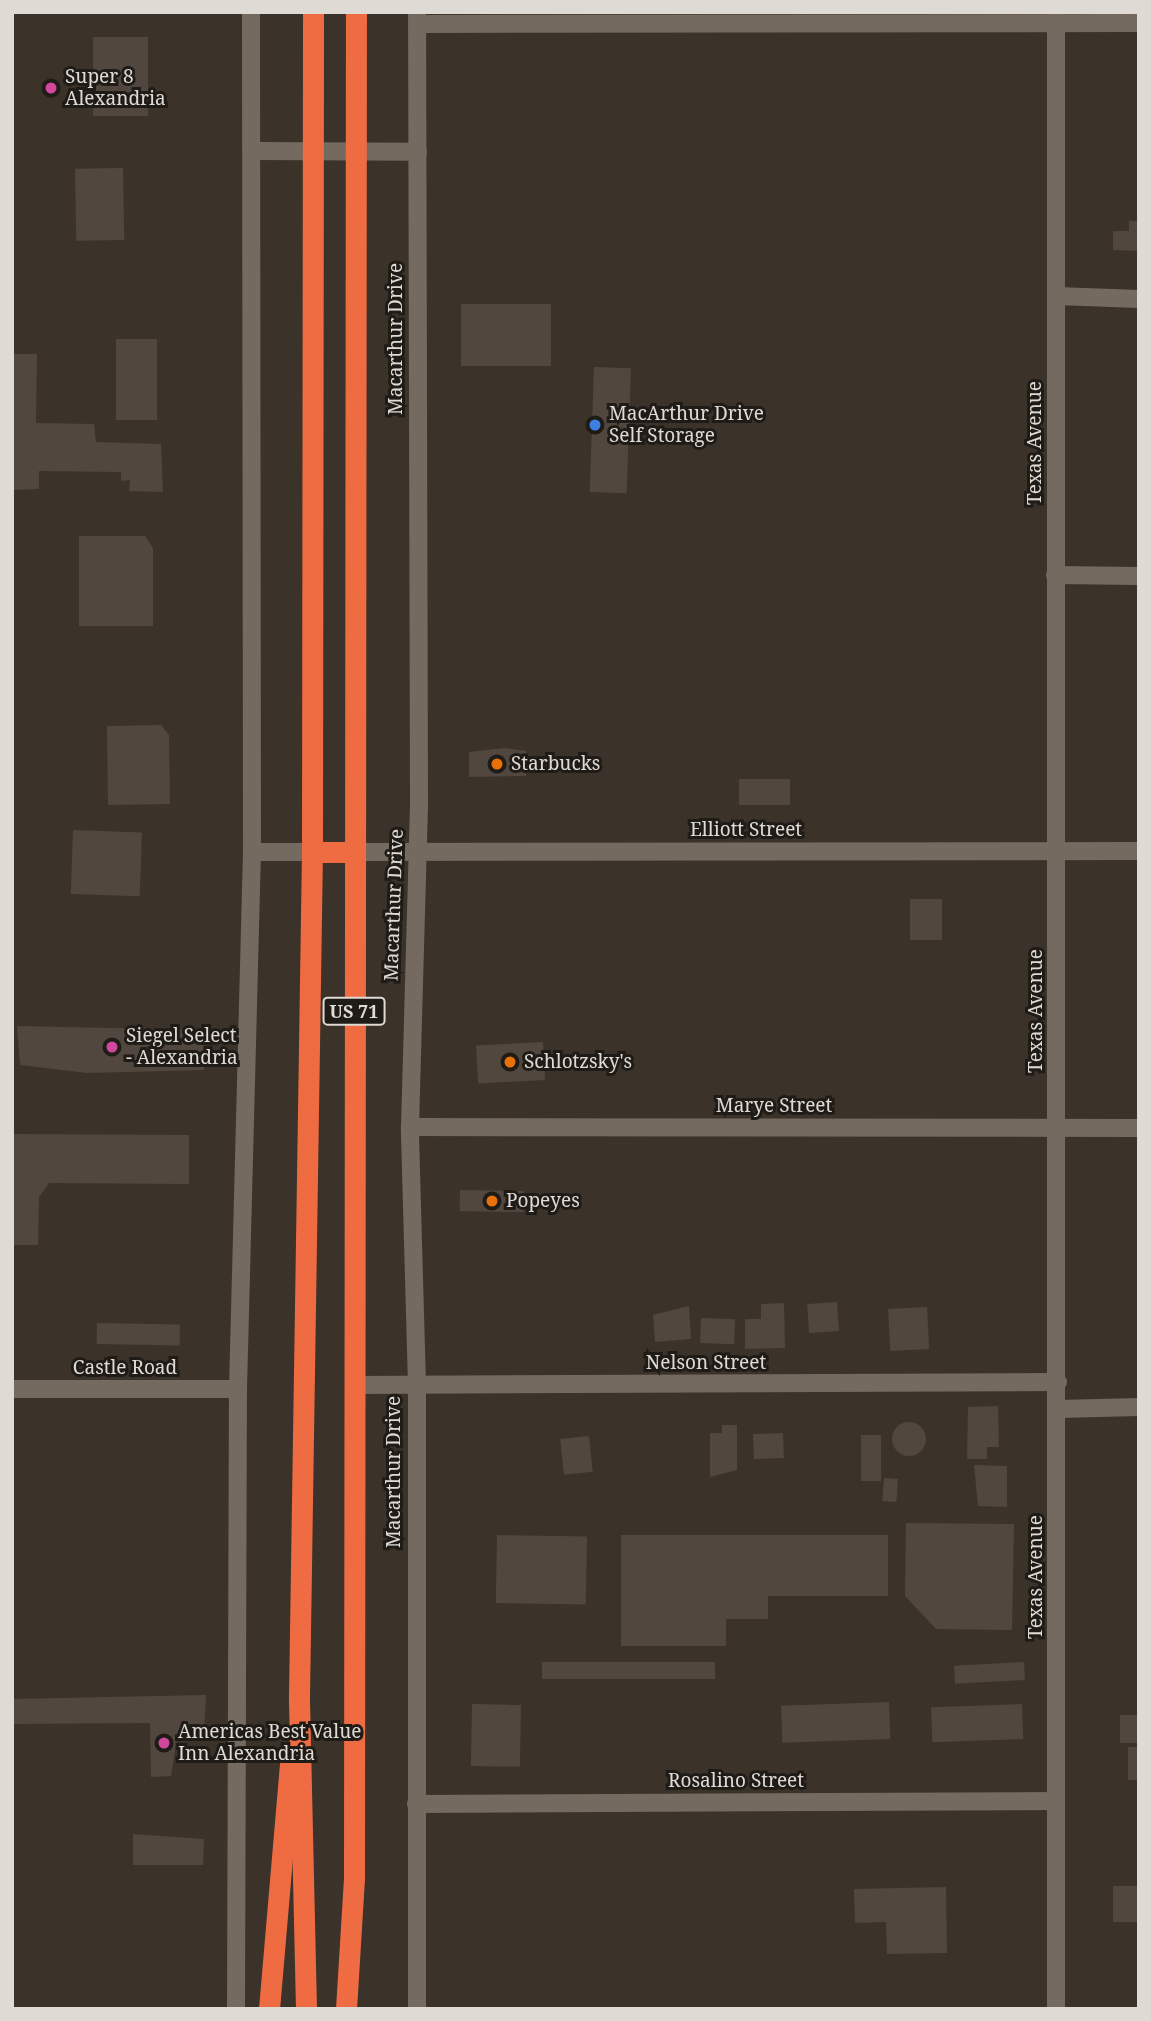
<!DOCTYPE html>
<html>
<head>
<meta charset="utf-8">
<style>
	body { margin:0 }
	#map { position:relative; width:1151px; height:2021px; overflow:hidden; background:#3b3229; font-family:"Noto Serif",serif }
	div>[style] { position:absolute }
	.building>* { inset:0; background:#51473e; transform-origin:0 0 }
	.round { border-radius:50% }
	.minor>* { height:18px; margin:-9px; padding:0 9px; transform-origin:9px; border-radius:9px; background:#746a60 }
	.highway>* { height:21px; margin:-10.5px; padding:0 10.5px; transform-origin:10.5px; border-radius:10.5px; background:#ef6c43 }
	.dots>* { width:19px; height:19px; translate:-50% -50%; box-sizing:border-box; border:4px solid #1f1b17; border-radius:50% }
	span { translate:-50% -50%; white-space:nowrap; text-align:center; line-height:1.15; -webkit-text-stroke:6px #1f1b17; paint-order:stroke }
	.shield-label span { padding:2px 5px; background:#1f1b17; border:2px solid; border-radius:5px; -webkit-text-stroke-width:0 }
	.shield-label { font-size:18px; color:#e0dad4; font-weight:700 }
	.poi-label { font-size:19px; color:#e0dad4 }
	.left { translate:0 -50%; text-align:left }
	.street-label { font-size:19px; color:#e0dad4 }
	.frame { position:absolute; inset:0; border:14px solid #e0dad4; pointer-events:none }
</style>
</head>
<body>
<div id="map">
	<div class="building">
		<i style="left:93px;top:37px;width:55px;height:79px"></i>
		<i style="left:123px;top:168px;width:72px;height:48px;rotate:89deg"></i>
		<i style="clip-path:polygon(1129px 221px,1139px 221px,1139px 251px,1113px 250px,1113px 231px,1129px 231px)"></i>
		<i style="left:461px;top:304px;width:90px;height:62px"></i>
		<i style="left:116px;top:339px;width:41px;height:81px"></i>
		<i style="clip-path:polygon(12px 354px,37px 354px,36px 423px,94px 424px,96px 442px,161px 444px,163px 492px,129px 491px,130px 480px,121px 481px,121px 472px,39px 471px,39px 489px,12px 490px)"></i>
		<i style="left:594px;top:367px;width:37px;height:125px;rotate:2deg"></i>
		<i style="clip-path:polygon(79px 536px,145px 536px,153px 548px,153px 626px,79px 626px)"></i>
		<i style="clip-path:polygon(161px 725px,169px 735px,170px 804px,108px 805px,107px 726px)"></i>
		<i style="clip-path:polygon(505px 748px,526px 751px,526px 776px,469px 777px,469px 752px)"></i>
		<i style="left:790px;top:779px;width:26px;height:51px;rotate:90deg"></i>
		<i style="left:73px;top:830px;width:69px;height:64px;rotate:2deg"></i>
		<i style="left:910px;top:899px;width:32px;height:41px"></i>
		<i style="clip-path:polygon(17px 1026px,205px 1030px,204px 1070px,87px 1073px,20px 1065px)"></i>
		<i style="left:543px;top:1042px;width:38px;height:67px;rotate:87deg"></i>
		<i style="clip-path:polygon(12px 1134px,189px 1135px,189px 1184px,49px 1183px,39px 1197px,38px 1245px,12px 1245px)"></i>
		<i style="left:460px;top:1190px;width:64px;height:21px;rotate:1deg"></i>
		<i style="left:837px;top:1302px;width:29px;height:30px;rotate:86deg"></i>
		<i style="clip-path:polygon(784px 1303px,785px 1348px,745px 1349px,745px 1319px,761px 1319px,761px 1304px)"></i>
		<i style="clip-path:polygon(689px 1306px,691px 1339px,655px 1342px,653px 1315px)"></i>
		<i style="left:927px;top:1307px;width:42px;height:39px;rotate:87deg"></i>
		<i style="left:701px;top:1318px;width:34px;height:25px;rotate:2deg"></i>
		<i style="left:97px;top:1323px;width:83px;height:21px;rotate:1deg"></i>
		<i style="clip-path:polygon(998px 1406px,999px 1447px,987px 1447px,987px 1459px,967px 1459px,968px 1407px)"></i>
		<i class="round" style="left:892px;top:1422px;width:34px;height:34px"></i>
		<i style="clip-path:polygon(722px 1425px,737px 1425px,737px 1470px,710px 1477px,710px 1433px,722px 1433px)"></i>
		<i style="left:783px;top:1433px;width:25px;height:30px;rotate:88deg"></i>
		<i style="left:861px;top:1435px;width:20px;height:46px"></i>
		<i style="left:589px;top:1436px;width:36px;height:29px;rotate:84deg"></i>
		<i style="clip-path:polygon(974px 1465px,1007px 1466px,1007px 1507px,978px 1506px)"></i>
		<i style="left:884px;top:1478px;width:14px;height:23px;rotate:4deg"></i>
		<i style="clip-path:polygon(906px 1523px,1014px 1524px,1012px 1630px,936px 1629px,905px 1596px)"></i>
		<i style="left:497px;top:1535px;width:90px;height:68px;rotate:1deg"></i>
		<i style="clip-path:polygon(621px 1535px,888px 1535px,888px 1596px,768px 1596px,768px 1619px,726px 1619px,726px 1646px,621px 1646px)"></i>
		<i style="left:715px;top:1662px;width:17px;height:173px;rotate:90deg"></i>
		<i style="left:1024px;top:1662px;width:18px;height:70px;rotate:87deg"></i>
		<i style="clip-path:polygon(206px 1695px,204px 1733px,178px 1733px,171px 1776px,151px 1777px,150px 1723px,12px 1724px,12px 1699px)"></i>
		<i style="left:889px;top:1702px;width:37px;height:108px;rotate:88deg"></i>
		<i style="left:472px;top:1704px;width:49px;height:62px;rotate:1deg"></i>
		<i style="left:1022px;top:1704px;width:35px;height:91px;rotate:88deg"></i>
		<i style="left:1120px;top:1715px;width:19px;height:28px"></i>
		<i style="left:1128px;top:1747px;width:11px;height:33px"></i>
		<i style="clip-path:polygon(133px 1834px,204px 1839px,203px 1865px,133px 1865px)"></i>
		<i style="left:1113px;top:1886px;width:26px;height:36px"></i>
		<i style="clip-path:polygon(946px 1887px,947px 1953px,887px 1954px,886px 1922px,855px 1923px,854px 1889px)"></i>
	</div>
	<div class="minor">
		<i style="left:417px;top:24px;width:722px;rotate:-0.08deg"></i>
		<i style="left:252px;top:151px;width:166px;rotate:0.3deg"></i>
		<i style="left:1057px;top:296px;width:82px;rotate:2.1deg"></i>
		<i style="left:1055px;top:575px;width:84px;rotate:0.7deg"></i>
		<i style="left:252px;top:852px;width:60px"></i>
		<i style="left:354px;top:852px;width:785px;rotate:-0.07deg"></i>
		<i style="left:410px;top:1127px;width:729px;rotate:0.08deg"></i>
		<i style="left:354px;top:1385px;width:704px;rotate:-0.24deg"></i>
		<i style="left:12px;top:1389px;width:226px"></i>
		<i style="left:1058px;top:1409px;width:81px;rotate:-1.4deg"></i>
		<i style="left:416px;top:1804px;width:640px;rotate:-0.27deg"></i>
		<i style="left:236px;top:2009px;width:620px;rotate:-89.82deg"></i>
		<i style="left:238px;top:1389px;width:537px;rotate:-88.51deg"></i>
		<i style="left:252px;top:852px;width:840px;rotate:-90.07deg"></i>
		<i style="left:417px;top:2009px;width:624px;rotate:-90deg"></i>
		<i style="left:417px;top:1385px;width:258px;rotate:-91.6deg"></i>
		<i style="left:410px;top:1127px;width:320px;rotate:-88.4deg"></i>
		<i style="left:419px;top:807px;width:795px;rotate:-90.14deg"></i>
		<i style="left:1056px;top:2009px;width:1997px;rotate:-90deg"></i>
	</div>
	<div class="highway">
		<i style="left:312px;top:852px;width:42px"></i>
		<i style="left:269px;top:2009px;width:245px;rotate:-85.1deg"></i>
		<i style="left:306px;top:2009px;width:312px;rotate:-91.3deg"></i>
		<i style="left:299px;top:1697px;width:845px;rotate:-89.12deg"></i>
		<i style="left:312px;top:852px;width:840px;rotate:-89.93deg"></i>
		<i style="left:346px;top:2009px;width:131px;rotate:-86.5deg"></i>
		<i style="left:354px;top:1878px;width:1866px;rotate:-89.94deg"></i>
	</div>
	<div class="dots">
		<i style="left:51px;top:88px;background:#d1479c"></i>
		<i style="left:595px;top:425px;background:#3f7fe0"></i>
		<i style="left:497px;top:764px;background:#e8710a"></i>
		<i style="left:112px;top:1047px;background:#d1479c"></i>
		<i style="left:510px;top:1062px;background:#e8710a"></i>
		<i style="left:492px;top:1201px;background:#e8710a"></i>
		<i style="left:164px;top:1743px;background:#d1479c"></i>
	</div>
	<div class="shield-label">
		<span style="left:354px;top:1011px">US 71</span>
	</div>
	<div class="poi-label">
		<span class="left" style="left:65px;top:88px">Super 8<br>Alexandria</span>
		<span class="left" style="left:609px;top:425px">MacArthur Drive<br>Self Storage</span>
		<span class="left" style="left:511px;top:764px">Starbucks</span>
		<span class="left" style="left:126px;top:1047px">Siegel Select<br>- Alexandria</span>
		<span class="left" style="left:524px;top:1062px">Schlotzsky's</span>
		<span class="left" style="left:506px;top:1201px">Popeyes</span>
		<span class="left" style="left:178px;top:1743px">Americas Best Value<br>Inn Alexandria</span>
	</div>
	<div class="street-label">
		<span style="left:396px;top:339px;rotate:-90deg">Macarthur Drive</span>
		<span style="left:1035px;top:443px;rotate:-90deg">Texas Avenue</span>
		<span style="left:746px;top:830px">Elliott Street</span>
		<span style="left:394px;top:905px;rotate:-88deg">Macarthur Drive</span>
		<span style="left:1036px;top:1011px;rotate:-90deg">Texas Avenue</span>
		<span style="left:774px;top:1106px">Marye Street</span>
		<span style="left:706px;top:1363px">Nelson Street</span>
		<span style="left:125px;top:1368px">Castle Road</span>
		<span style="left:394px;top:1472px;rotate:-90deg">Macarthur Drive</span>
		<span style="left:1036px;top:1577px;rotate:-90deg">Texas Avenue</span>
		<span style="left:736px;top:1781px">Rosalino Street</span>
	</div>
	<div class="frame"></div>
</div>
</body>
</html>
